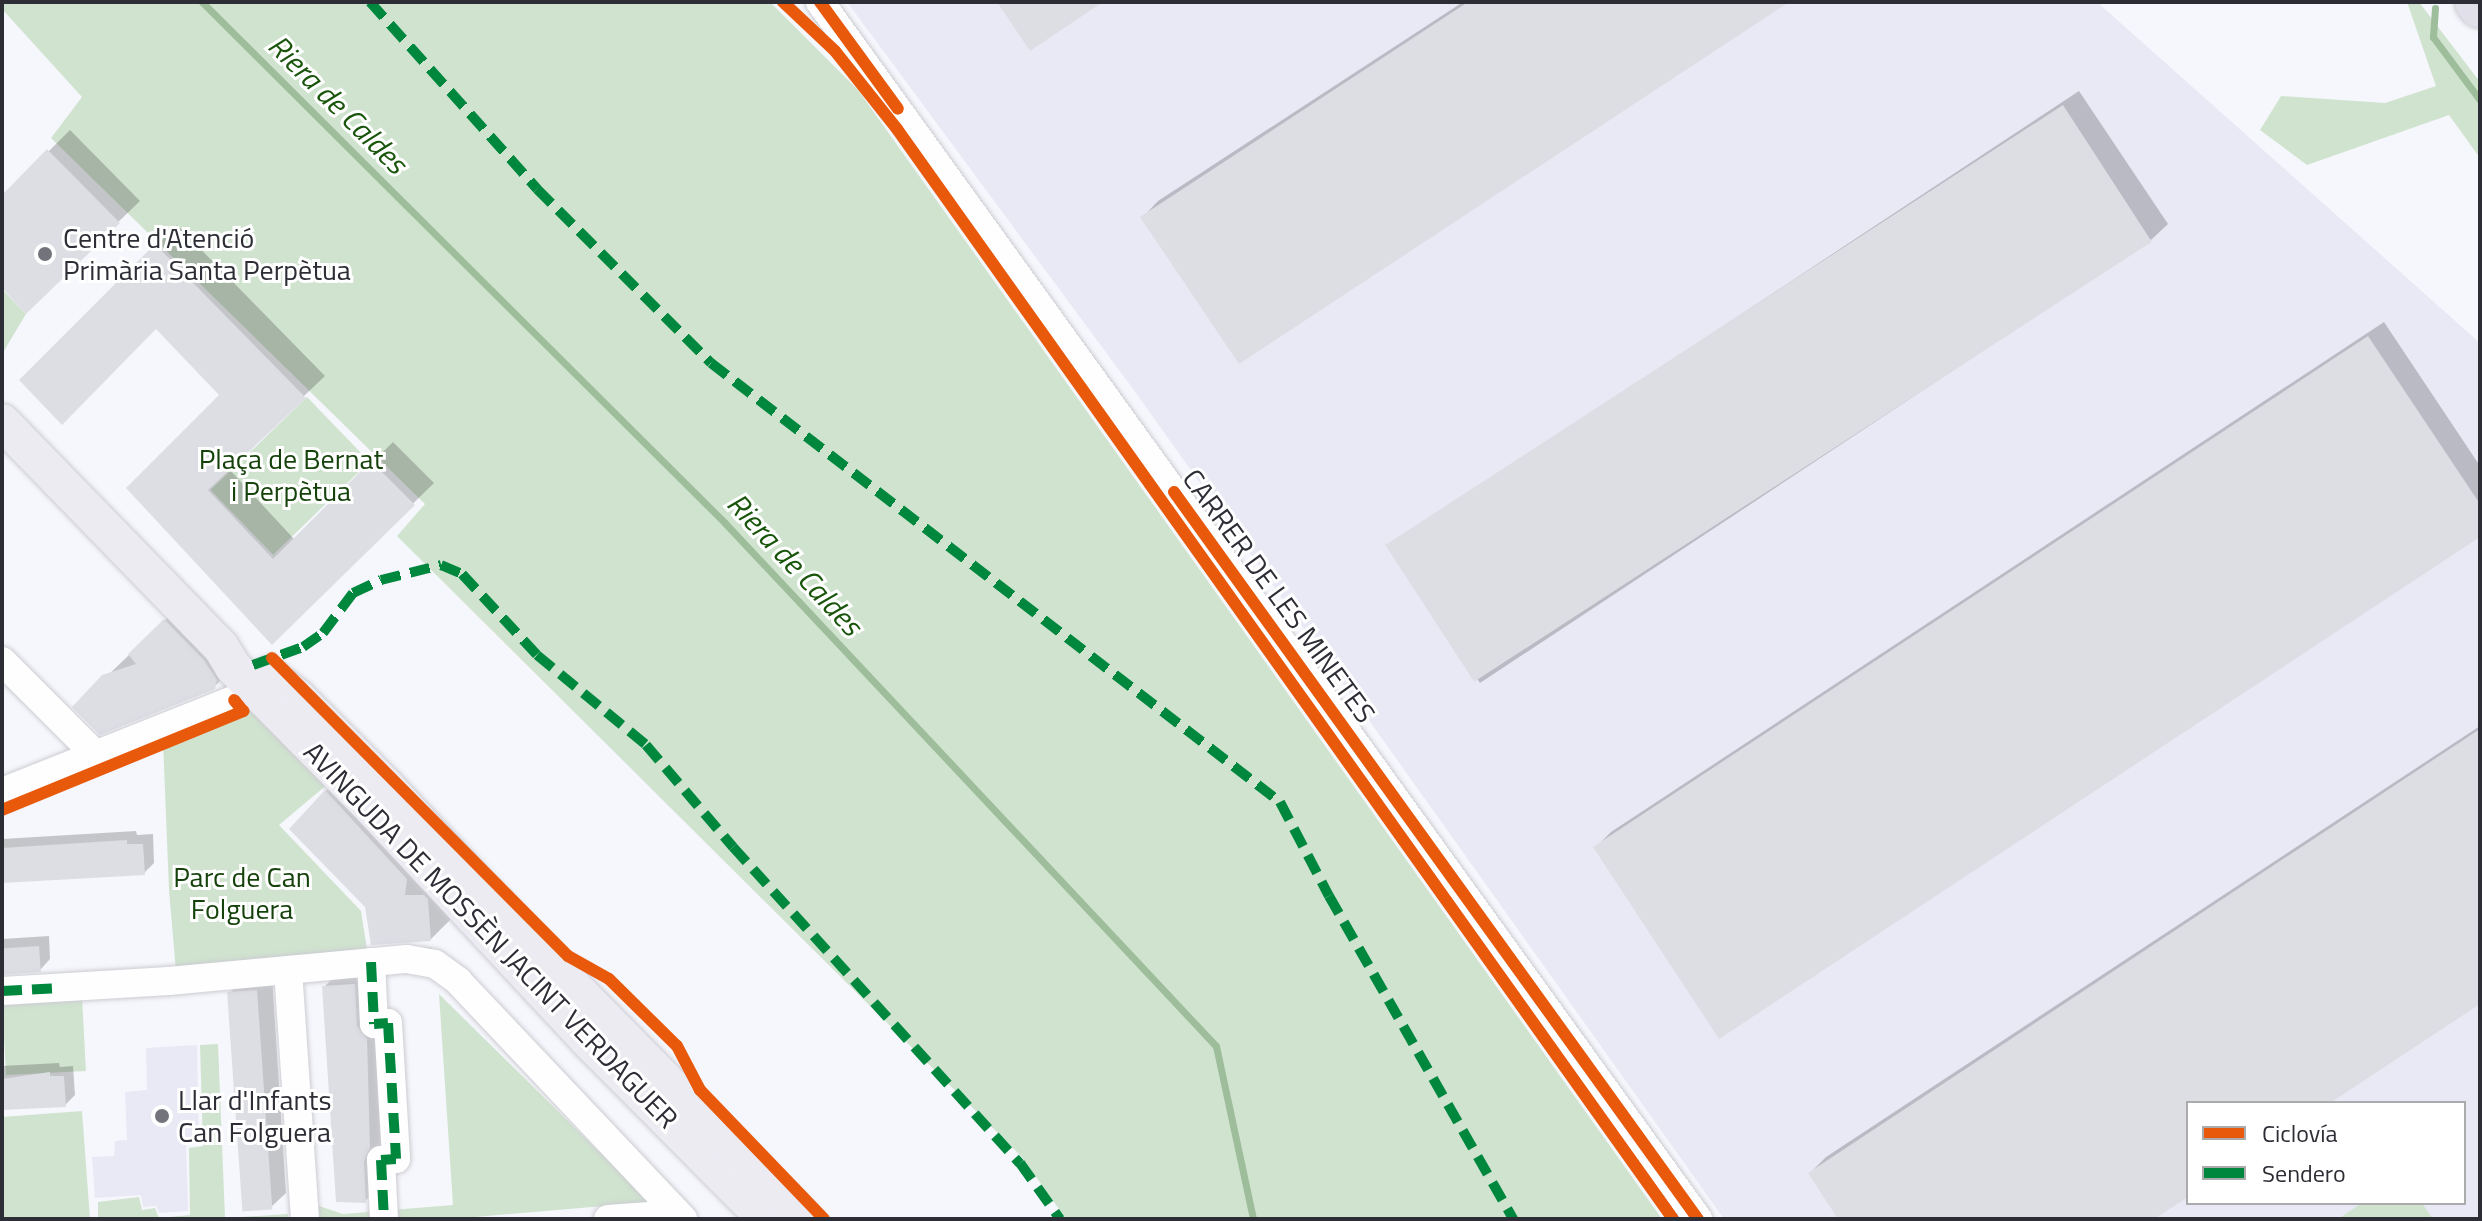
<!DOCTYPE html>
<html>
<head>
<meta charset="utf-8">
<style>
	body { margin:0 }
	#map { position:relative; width:2482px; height:1221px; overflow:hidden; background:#f6f7fc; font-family:"Titillium Web",sans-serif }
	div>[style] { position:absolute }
	.built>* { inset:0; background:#e8e9f5 }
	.green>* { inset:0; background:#d0e3cf; transform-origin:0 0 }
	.shadow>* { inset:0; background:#0003 }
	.stream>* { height:7px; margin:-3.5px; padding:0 3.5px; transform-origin:3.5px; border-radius:3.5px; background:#9ebe9b }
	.building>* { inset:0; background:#dddee4; transform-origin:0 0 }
	.roads { filter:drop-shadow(0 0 2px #ccccd2) drop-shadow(0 0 2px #ccccd2) }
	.minor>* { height:28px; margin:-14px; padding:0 14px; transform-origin:14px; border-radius:14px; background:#fefeff }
	.major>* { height:36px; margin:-18px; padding:0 18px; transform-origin:18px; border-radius:18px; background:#ecebf2 }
	.highway>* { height:42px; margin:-21px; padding:0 21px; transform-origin:21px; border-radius:21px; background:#e0dfea }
	.quiet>* { height:10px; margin-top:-5px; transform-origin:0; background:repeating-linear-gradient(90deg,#00873e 0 20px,transparent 0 30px) }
	.cycleway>* { height:12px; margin:-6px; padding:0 6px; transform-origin:6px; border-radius:6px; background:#e8590c }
	.dots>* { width:22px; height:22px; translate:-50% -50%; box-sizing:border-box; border:4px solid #fff; border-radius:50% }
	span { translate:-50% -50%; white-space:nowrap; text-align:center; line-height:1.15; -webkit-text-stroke:6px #fff; paint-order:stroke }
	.poi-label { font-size:28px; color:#2c2d35 }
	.left { translate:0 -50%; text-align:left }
	.park-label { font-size:28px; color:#15420b }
	.street-label { font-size:28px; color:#2c2d35 }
	.water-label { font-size:30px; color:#18550a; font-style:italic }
	.frame { position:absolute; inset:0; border:4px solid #2c2d35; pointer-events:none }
	.legend { position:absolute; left:2186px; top:1101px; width:280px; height:104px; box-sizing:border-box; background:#fff; border:2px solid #ababae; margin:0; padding:10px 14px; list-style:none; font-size:24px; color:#2c2d35 }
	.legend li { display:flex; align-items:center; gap:16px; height:40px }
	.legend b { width:40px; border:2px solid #ababae }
</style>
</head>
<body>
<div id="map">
	<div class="built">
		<i style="clip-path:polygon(evenodd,847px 2px,2097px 2px,2480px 343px,2480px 1219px,1724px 1219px,1136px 393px,847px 2px,2188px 1103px,2464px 1103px,2464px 1203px,2188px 1203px,2188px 1103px)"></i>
		<i style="clip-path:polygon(197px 1045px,199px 1142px,186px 1144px,188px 1211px,159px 1213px,156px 1206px,143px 1207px,141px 1195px,95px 1198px,92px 1157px,114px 1156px,115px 1141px,127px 1140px,125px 1092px,147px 1090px,146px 1048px)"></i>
	</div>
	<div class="green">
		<i style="clip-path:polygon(2px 2px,770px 2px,858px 90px,1662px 1219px,1066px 1219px,1022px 1157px,397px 536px,425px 504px,51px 138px,82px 97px,2px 9px)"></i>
		<i style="clip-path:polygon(2407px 2px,2419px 2px,2480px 82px,2480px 158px,2449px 115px,2307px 165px,2260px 130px,2281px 96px,2385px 103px,2436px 86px)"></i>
		<i style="clip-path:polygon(2px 289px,26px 314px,2px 354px)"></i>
		<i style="left:307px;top:397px;width:90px;height:134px;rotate:46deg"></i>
		<i style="clip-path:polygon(253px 707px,329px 783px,279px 825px,361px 911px,367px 949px,431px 947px,432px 952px,176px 972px,169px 890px,163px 742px)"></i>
		<i style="clip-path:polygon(439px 994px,650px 1202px,452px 1219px,315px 1219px,313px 1204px,343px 1214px,453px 1205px)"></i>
		<i style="left:82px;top:996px;width:75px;height:80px;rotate:87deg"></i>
		<i style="clip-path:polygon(218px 1044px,225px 1218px,288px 1214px,288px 1219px,98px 1219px,98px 1202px,139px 1197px,142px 1210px,155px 1208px,159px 1218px,190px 1215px,189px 1148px,203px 1146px,200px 1045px)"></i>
		<i style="clip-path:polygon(82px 1111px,90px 1219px,2px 1219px,2px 1117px)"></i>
		<i style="clip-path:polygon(2362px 1203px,2422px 1203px,2433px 1219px,2338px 1219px)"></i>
	</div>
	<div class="shadow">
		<i style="clip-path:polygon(1463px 2px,1785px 2px,1143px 217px,1158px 201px)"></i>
		<i style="clip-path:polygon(2079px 91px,2168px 224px,2152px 239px,1480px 683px,1392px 550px,1407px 535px)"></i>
		<i style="clip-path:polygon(70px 130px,140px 201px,26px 311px,2px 286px,2px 198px)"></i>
		<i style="clip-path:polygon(177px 225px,325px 376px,228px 468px,295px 540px,393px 442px,434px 483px,272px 642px,129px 488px,222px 395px,156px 326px,21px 380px)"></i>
		<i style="clip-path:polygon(2384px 322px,2480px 466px,2480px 535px,1595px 848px,1611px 832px)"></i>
		<i style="clip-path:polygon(186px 600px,235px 666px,214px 687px,75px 707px)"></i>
		<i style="clip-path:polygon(2480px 726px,2480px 1002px,2327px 1103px,2188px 1103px,2188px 1194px,2151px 1219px,1841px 1219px,1810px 1173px,1826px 1157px)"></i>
		<i style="clip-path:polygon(347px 771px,451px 919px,430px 940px,366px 906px,326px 791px)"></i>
		<i style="clip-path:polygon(136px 831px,137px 835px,153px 834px,154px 863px,144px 873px,2px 882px,2px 839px)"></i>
		<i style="clip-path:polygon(49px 936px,50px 959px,40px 970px,2px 974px,2px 939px)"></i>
		<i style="clip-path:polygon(375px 964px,386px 1180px,365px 1201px,324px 987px,345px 966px)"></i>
		<i style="clip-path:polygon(272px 975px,286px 1193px,270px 1208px,229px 994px,244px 978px)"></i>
		<i style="clip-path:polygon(59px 1063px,60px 1067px,73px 1066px,75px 1095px,65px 1105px,2px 1109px,2px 1066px)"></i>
	</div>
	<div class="stream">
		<i style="left:202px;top:2px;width:738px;rotate:44.89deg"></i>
		<i style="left:725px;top:523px;width:717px;rotate:46.81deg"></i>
		<i style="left:1216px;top:1046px;width:177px;rotate:77.9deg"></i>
		<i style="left:2435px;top:8px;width:29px;rotate:94deg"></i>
		<i style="left:2433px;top:37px;width:79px;rotate:53.3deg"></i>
	</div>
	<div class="building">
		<i style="clip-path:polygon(997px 2px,1103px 2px,1030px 51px)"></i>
		<i style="clip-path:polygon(1468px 2px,1789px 2px,1239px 364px,1140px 217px)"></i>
		<i style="left:2063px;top:105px;width:163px;height:808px;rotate:57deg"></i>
		<i style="clip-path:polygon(47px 149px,120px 223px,26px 314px,2px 288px,2px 195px)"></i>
		<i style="clip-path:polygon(155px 244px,306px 398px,208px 490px,273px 559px,371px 461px,415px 505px,272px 645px,126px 488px,219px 395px,156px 329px,62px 425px,19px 380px)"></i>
		<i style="clip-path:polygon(2368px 336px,2480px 504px,2480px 537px,1719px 1039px,1593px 847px)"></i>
		<i style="clip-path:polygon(164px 619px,204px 660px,217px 680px,215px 689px,100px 735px,72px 707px,102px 675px,136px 664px,128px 654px)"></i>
		<i style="clip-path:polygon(2480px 729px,2480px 1004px,2330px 1103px,2188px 1103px,2188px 1197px,2154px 1219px,1838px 1219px,1808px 1173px)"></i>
		<i style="clip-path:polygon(325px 790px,407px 879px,405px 895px,424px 895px,428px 899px,431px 941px,371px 945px,365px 907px,289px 829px)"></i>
		<i style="clip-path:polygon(127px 840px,127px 844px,143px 844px,145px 875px,2px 883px,2px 848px)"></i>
		<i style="left:39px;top:946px;width:26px;height:37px;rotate:86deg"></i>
		<i style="clip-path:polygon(355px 984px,357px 1026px,367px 1039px,370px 1148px,364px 1161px,366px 1203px,336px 1202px,322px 986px)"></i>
		<i style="left:257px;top:990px;width:220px;height:30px;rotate:86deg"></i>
		<i style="clip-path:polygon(50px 1072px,50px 1076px,64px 1076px,66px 1107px,2px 1110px,2px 1079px)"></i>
	</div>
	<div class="roads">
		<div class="minor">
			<i style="left:820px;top:2px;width:1501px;rotate:54.19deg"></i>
			<i style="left:2px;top:661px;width:132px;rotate:45deg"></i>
			<i style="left:2px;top:792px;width:273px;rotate:-21.7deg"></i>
			<i style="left:371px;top:962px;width:62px;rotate:87.2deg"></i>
			<i style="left:374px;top:1024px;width:14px;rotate:-4deg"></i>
			<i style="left:388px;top:1023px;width:136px;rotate:86.6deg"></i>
			<i style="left:396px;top:1159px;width:15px;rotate:176deg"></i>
			<i style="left:381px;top:1160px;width:59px;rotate:87.1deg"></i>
			<i style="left:288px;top:970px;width:250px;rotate:86.1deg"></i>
			<i style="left:2px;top:991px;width:167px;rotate:-3.4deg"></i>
			<i style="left:169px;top:981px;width:239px;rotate:-5.3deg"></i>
			<i style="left:407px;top:959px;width:28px;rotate:10deg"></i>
			<i style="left:435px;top:964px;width:29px;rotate:36deg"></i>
			<i style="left:458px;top:981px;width:328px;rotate:46.6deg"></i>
			<i style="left:608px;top:1219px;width:69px;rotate:-4.1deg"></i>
		</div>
		<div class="major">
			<i style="left:2px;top:422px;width:314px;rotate:45.8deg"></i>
			<i style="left:221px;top:647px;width:23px;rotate:59deg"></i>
			<i style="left:233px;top:667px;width:190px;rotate:45.4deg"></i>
			<i style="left:366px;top:802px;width:328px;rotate:47deg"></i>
			<i style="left:590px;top:1042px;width:250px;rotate:45.2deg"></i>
			<i style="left:268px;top:675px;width:38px;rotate:37deg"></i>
			<i style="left:298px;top:698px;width:124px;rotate:45deg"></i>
			<i style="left:386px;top:786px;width:255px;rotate:47.1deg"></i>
			<i style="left:560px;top:973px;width:345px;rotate:45.5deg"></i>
		</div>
		<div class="highway">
			<i style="left:2476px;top:2px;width:6px;rotate:51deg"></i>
		</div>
	</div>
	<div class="quiet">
		<i style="left:370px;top:2px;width:251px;rotate:48.2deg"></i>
		<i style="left:537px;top:189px;width:246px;rotate:45deg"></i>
		<i style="left:711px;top:363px;width:719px;rotate:37.65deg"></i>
		<i style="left:1280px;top:802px;width:106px;rotate:62.5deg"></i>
		<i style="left:1329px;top:896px;width:372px;rotate:60.3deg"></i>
		<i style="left:253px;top:665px;width:53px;rotate:-19.8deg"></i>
		<i style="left:303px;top:647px;width:24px;rotate:-35deg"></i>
		<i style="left:323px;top:633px;width:50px;rotate:-53.1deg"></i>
		<i style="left:353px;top:593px;width:31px;rotate:-25deg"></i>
		<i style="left:381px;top:580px;width:62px;rotate:-14deg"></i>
		<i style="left:441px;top:565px;width:23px;rotate:23deg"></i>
		<i style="left:462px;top:574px;width:110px;rotate:47.2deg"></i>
		<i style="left:537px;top:655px;width:141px;rotate:39.5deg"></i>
		<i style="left:646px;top:745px;width:134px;rotate:49.5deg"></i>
		<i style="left:733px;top:847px;width:427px;rotate:47.8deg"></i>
		<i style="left:1020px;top:1163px;width:69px;rotate:54.5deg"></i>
		<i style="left:371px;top:962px;width:62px;rotate:87.2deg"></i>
		<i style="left:374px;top:1024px;width:14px;rotate:-4deg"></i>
		<i style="left:388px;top:1023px;width:136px;rotate:86.6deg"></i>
		<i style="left:396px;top:1159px;width:15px;rotate:176deg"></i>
		<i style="left:381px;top:1160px;width:59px;rotate:87.1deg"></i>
		<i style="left:2px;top:991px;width:59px;rotate:-2.9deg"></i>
	</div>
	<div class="cycleway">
		<i style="left:783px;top:2px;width:71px;rotate:43.3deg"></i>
		<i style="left:835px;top:51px;width:100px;rotate:51.5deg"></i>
		<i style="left:897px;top:129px;width:1338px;rotate:54.55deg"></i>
		<i style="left:820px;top:2px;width:132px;rotate:53.9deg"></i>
		<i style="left:1174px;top:492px;width:896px;rotate:54.22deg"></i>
		<i style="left:272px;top:658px;width:420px;rotate:45.2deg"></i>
		<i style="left:568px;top:956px;width:47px;rotate:29.3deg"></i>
		<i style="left:609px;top:979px;width:95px;rotate:44.6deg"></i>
		<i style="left:677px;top:1046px;width:50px;rotate:62.4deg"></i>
		<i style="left:700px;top:1090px;width:179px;rotate:46.1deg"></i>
		<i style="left:2px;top:810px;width:261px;rotate:-22.3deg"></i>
		<i style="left:243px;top:711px;width:14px;rotate:-129deg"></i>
	</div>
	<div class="dots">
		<i style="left:45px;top:254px;background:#73747b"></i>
		<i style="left:162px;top:1116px;background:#73747b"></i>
	</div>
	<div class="poi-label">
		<span class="left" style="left:63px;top:254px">Centre d'Atenció<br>Primària Santa Perpètua</span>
		<span class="left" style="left:178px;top:1116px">Llar d'Infants<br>Can Folguera</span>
	</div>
	<div class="park-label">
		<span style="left:291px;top:475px">Plaça de Bernat<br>i Perpètua</span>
		<span style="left:242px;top:893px">Parc de Can<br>Folguera</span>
	</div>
	<div class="street-label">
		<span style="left:1279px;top:596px;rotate:54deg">CARRER DE LES MINETES</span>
		<span style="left:491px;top:935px;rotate:46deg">AVINGUDA DE MOSSÈN JACINT VERDAGUER</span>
	</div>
	<div class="water-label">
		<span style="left:338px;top:104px;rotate:45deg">Riera de Caldes</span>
		<span style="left:795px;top:564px;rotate:47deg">Riera de Caldes</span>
	</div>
	<div class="frame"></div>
	<ul class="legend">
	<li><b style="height:10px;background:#e8590c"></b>Ciclovía</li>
	<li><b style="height:10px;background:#00873e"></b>Sendero</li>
	</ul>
</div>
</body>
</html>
